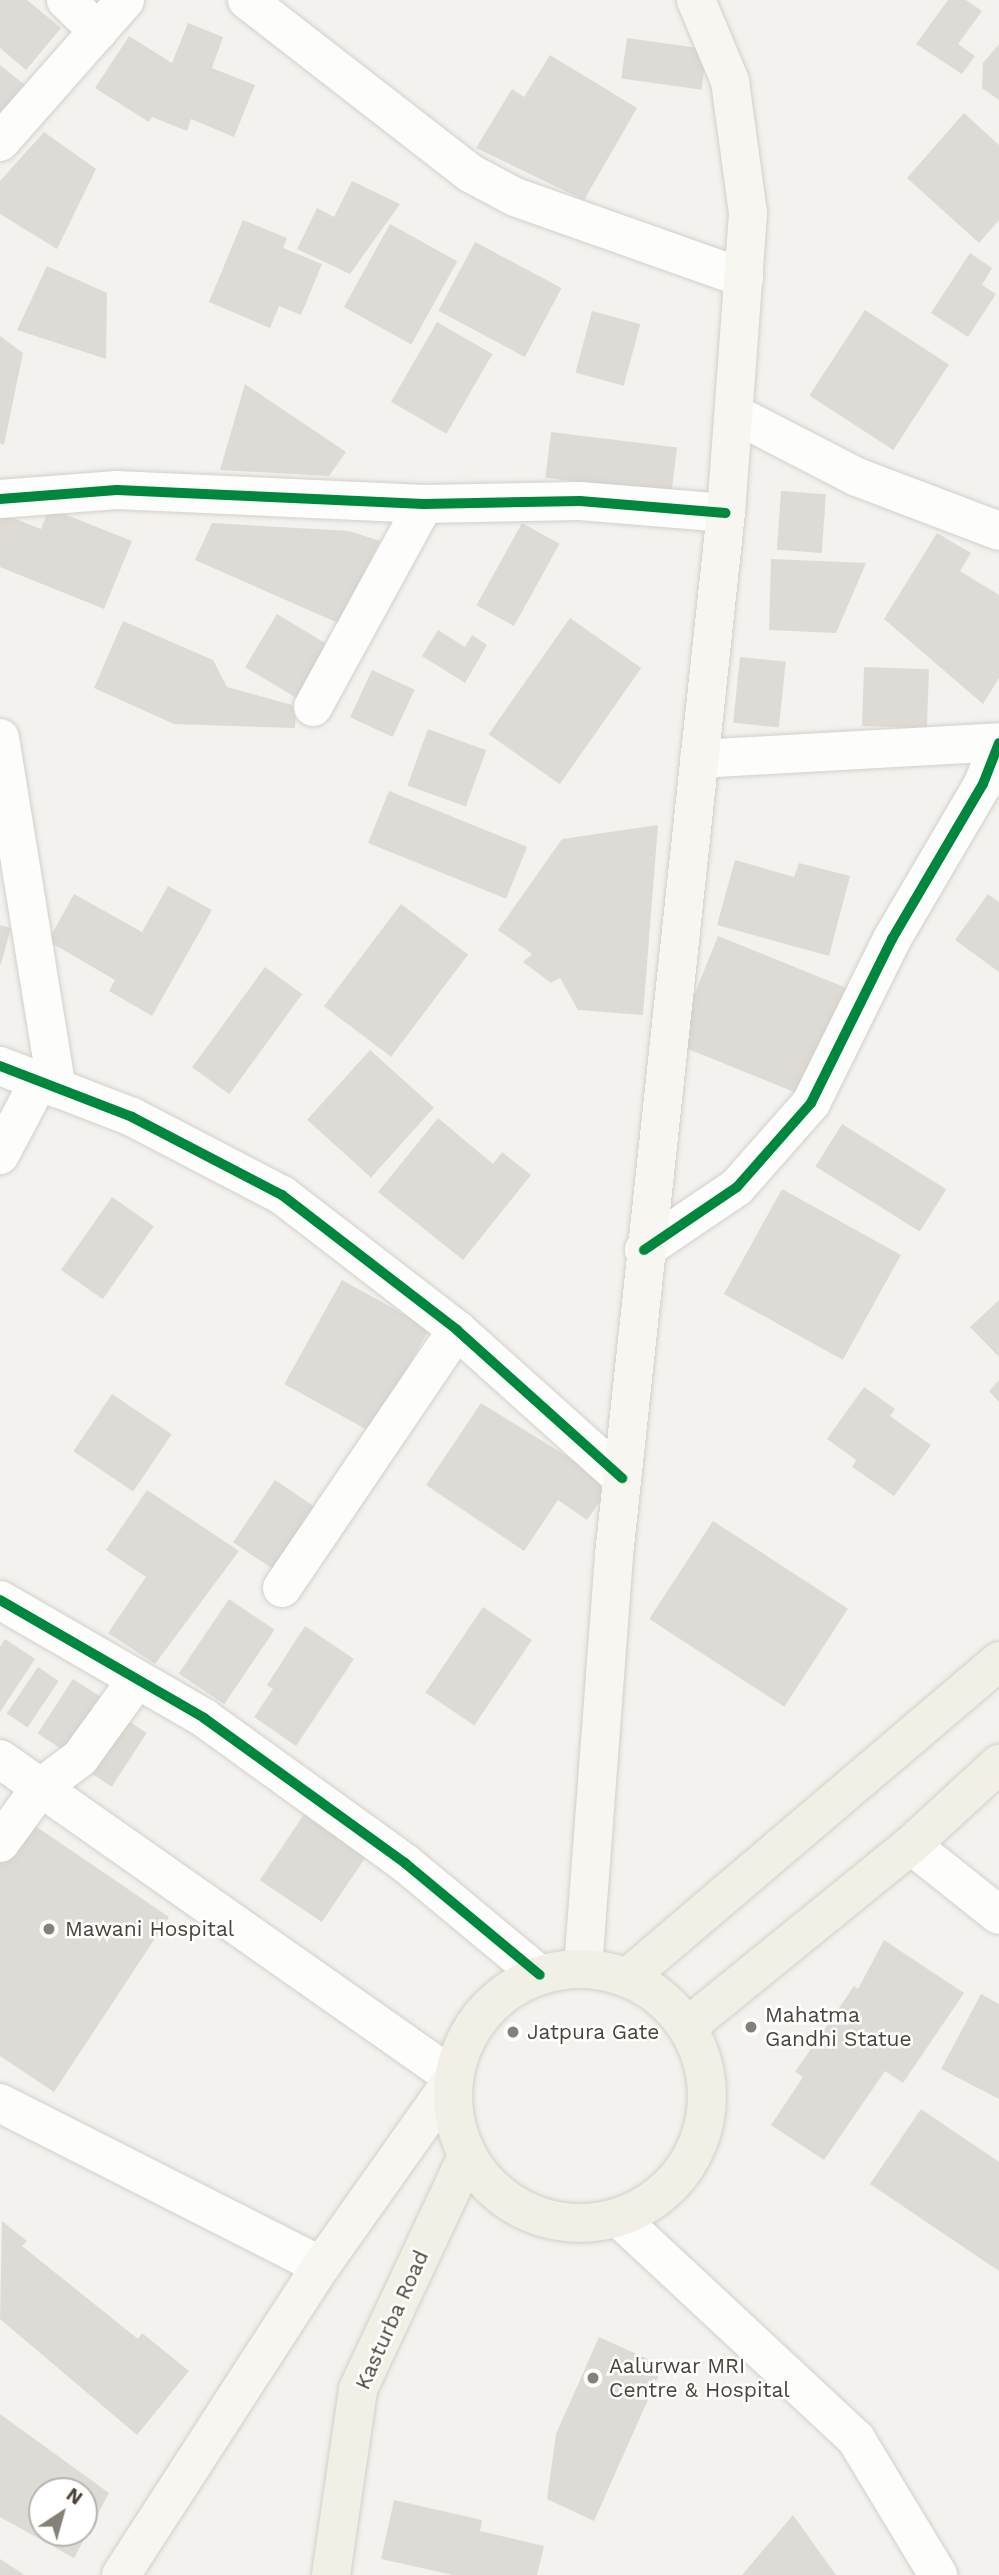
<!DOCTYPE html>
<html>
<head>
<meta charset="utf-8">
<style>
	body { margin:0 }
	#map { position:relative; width:999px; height:2575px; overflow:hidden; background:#f4f2ee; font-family:"Work Sans",sans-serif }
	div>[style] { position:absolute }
	.building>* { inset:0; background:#dedbd6; transform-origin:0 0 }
	.roads { filter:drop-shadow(0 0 2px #d2d0cb) drop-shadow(0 0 2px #d2d0cb) }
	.minor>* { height:38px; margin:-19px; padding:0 19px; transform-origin:19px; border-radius:19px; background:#fdfdfc }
	.tertiary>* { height:38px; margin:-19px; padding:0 19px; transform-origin:19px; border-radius:19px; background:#fdfdfc }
	.secondary>* { height:38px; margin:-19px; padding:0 19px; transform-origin:19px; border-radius:19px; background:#f7f6f1 }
	.primary>* { height:38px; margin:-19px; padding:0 19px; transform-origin:19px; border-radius:19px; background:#f2efe6 }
	.primary>.ring { margin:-19px; padding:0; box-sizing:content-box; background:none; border:38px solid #f2efe6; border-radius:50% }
	.cycleway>* { height:10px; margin:-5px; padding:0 5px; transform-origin:5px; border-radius:5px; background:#00873e }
	.dots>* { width:19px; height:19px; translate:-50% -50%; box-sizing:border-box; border:4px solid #fff; border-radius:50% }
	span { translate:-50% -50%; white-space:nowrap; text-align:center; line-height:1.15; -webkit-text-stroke:5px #fff; paint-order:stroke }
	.poi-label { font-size:21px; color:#4b4439 }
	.left { translate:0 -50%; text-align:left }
	.street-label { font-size:21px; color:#4b4439 }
	.north { position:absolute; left:28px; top:2477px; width:70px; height:70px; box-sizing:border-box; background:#fff; border:2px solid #b7b4b0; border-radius:50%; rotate:36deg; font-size:19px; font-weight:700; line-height:28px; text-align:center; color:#4b4439 }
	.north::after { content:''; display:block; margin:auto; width:24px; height:32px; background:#868178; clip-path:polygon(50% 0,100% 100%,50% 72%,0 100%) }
</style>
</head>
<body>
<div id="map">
	<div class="building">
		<i style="clip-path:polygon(0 0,27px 0,61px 28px,26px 70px,0 48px)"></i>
		<i style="clip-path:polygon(948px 0,966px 0,982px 11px,958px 44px,975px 56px,962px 74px,916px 44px)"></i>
		<i style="clip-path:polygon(188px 23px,223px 37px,212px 68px,255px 85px,234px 137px,191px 119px,187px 131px,152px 117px,149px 122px,95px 88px,129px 36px,172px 63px)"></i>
		<i style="left:627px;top:38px;width:81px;height:41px;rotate:8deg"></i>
		<i style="clip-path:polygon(999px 44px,999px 100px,982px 88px,983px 63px)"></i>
		<i style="clip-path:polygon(550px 55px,637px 108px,584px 200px,476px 148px,512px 89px,524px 97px)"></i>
		<i style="clip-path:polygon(0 65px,25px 85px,0 118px)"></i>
		<i style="clip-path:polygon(964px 113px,999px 145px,999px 220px,979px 243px,907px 178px)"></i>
		<i style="clip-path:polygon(44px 132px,96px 169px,57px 249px,0 214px,0 181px)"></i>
		<i style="clip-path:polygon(352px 181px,400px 204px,350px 274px,297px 249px,317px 208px,334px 217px)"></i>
		<i style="clip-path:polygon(243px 220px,287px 238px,283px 248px,322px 264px,301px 315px,279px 306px,270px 328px,209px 302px)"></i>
		<i style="left:390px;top:224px;width:77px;height:95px;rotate:29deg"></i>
		<i style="left:475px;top:242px;width:98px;height:78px;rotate:28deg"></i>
		<i style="clip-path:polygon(970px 253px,992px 268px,982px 285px,996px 294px,968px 337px,931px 313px)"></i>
		<i style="clip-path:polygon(47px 266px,107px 293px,106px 359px,17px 330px)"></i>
		<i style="left:865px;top:310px;width:100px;height:102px;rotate:33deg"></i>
		<i style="left:592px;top:311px;width:50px;height:64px;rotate:15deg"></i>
		<i style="left:437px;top:322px;width:64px;height:92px;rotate:30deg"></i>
		<i style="clip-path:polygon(0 336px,23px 353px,4px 445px,0 443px)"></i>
		<i style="clip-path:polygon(245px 384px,346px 452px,329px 476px,220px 470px)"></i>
		<i style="left:551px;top:432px;width:127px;height:46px;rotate:7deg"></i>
		<i style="left:781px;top:491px;width:45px;height:59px;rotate:4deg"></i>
		<i style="clip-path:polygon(49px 508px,132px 541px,104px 609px,0 567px,0 513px,41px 529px)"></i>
		<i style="clip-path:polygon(212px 523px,349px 531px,380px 541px,338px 623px,195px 560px)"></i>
		<i style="left:522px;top:523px;width:43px;height:94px;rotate:29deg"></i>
		<i style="clip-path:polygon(937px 533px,971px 553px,960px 571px,999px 595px,999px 678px,983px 704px,884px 619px)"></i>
		<i style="clip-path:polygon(771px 559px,866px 563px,836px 633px,769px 630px)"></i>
		<i style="left:277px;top:614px;width:63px;height:62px;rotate:31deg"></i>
		<i style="left:570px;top:618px;width:87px;height:142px;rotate:35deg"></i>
		<i style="clip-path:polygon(123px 621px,213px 660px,227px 687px,296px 706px,295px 728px,174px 724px,94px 688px)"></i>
		<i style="clip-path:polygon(438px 630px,465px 647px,472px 635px,487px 645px,465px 683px,422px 656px)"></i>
		<i style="left:740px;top:657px;width:46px;height:66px;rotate:6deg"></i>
		<i style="left:864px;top:667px;width:65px;height:59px;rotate:2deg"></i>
		<i style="left:372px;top:670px;width:47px;height:52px;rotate:25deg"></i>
		<i style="left:428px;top:729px;width:62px;height:60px;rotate:20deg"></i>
		<i style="left:389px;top:791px;width:149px;height:56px;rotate:22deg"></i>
		<i style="clip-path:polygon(658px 825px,643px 1015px,578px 1010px,560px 978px,551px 983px,523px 962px,532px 954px,498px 930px,562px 839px)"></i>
		<i style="clip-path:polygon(735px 860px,794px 877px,799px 863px,850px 876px,829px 956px,717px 925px)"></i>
		<i style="clip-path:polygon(168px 886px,212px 910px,152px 1016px,109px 991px,115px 980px,48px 941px,74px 894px,142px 932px)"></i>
		<i style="clip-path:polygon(988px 894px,999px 902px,999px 972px,955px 940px)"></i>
		<i style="left:401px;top:904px;width:84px;height:128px;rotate:37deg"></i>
		<i style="clip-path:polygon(0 925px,11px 928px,1px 964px,0 964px)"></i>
		<i style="left:718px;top:936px;width:140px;height:116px;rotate:22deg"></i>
		<i style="left:265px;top:967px;width:46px;height:124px;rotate:36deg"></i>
		<i style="left:370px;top:1050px;width:86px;height:94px;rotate:42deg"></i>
		<i style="clip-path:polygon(438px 1118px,493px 1164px,502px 1152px,531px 1175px,463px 1260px,378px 1192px)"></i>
		<i style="left:842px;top:1124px;width:123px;height:50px;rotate:32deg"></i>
		<i style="left:782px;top:1189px;width:136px;height:120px;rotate:29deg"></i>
		<i style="left:112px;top:1197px;width:51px;height:89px;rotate:35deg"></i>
		<i style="left:342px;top:1280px;width:100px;height:119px;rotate:29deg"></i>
		<i style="clip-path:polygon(999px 1300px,999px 1357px,970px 1327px)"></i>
		<i style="clip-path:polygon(999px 1380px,999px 1402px,989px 1391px)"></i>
		<i style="clip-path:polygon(864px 1387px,895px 1409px,890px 1416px,931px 1445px,894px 1496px,852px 1467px,856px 1460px,827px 1439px)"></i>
		<i style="left:112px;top:1394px;width:72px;height:69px;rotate:34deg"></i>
		<i style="clip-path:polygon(481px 1403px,612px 1484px,587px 1520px,558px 1500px,524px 1551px,426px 1485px)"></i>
		<i style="left:275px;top:1480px;width:62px;height:75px;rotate:34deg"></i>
		<i style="clip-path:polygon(147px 1490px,239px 1551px,155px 1664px,108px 1633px,146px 1577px,106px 1550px)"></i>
		<i style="left:713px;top:1521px;width:161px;height:117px;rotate:33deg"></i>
		<i style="left:229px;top:1599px;width:55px;height:90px;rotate:34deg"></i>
		<i style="left:483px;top:1607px;width:59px;height:103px;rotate:34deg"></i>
		<i style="clip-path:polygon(305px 1626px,354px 1659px,296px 1746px,254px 1717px,273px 1689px,267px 1685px)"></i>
		<i style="clip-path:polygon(5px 1639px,35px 1659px,0 1712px,0 1647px)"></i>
		<i style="left:38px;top:1667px;width:25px;height:56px;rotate:34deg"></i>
		<i style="left:73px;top:1679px;width:40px;height:65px;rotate:33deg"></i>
		<i style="left:119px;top:1715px;width:33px;height:64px;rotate:33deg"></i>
		<i style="left:305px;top:1813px;width:75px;height:81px;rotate:34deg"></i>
		<i style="clip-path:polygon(28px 1821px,169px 1917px,54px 2092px,0 2056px,0 1862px)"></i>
		<i style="clip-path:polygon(884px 1940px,964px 1993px,903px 2083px,885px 2071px,824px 2160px,771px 2125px,803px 2077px,795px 2072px,854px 1986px,858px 1989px)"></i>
		<i style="clip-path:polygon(981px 1994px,999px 2004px,999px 2099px,941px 2069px)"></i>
		<i style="clip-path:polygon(921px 2109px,999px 2162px,999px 2271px,870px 2184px)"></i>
		<i style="clip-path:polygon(2px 2221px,27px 2241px,22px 2246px,138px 2339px,142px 2333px,189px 2371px,137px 2435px,0 2319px)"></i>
		<i style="clip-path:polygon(599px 2337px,663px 2366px,594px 2521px,547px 2499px,556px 2434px)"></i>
		<i style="clip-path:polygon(evenodd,0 2414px,109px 2493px,74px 2558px,0 2517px,0 2414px,42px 2491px,84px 2491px,84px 2533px,42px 2533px,42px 2491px)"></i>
		<i style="clip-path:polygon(394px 2500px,482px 2520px,480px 2531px,544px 2546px,537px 2575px,453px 2575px,381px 2559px)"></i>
		<i style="clip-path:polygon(793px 2515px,836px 2575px,742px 2575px)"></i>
		<i style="clip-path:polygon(0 2559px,25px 2575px,0 2575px)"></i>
	</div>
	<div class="roads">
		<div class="minor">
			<i style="left:66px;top:0;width:45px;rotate:44.1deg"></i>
			<i style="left:247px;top:0;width:282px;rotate:37.8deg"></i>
			<i style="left:470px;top:173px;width:51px;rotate:28.1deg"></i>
			<i style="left:515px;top:197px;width:243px;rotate:19.5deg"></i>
			<i style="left:0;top:142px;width:189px;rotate:-48.6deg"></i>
			<i style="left:735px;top:414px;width:137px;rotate:27.3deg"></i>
			<i style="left:857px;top:477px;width:152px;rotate:20.8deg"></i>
			<i style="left:0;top:499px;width:117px;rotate:-4.4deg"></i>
			<i style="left:117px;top:490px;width:307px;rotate:2.6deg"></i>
			<i style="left:424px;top:504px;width:156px;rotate:-1.1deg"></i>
			<i style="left:580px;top:501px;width:146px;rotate:4.7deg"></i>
			<i style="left:313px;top:707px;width:231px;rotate:-61.3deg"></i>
			<i style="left:0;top:738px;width:355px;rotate:80.8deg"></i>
			<i style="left:699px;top:759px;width:300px;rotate:-3.2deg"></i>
			<i style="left:0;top:1066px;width:142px;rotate:21.1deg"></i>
			<i style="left:132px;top:1117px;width:169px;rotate:27.5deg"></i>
			<i style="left:282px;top:1195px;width:221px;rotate:37.6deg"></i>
			<i style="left:457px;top:1330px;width:222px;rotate:41.9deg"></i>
			<i style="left:0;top:1155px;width:84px;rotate:-62.2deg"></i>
			<i style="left:644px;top:1250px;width:112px;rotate:-34.1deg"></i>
			<i style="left:737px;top:1187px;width:112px;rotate:-48.6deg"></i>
			<i style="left:811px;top:1103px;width:183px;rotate:-63.7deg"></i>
			<i style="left:892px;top:939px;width:180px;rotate:-59.6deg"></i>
			<i style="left:983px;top:784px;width:44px;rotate:-68.7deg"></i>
			<i style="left:282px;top:1588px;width:312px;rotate:-55.9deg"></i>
			<i style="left:0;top:1600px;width:236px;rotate:30deg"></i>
			<i style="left:204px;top:1718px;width:248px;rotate:35.8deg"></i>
			<i style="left:405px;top:1863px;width:175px;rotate:39.7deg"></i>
			<i style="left:0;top:1759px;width:555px;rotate:35.09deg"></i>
			<i style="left:0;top:1843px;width:68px;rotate:-54deg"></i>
			<i style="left:40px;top:1788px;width:50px;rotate:-36.9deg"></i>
			<i style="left:80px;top:1758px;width:94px;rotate:-54.1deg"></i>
			<i style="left:911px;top:1845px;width:112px;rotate:38.5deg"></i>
			<i style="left:0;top:2103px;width:360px;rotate:26.9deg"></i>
		</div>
		<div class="tertiary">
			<i style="left:619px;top:2218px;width:324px;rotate:43deg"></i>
			<i style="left:856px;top:2439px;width:159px;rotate:58.9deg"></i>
		</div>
		<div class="secondary">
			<i style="left:583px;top:1968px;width:414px;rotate:-85.7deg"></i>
			<i style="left:614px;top:1555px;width:1048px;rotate:-83.87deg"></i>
			<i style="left:726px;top:513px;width:301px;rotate:-85.8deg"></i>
			<i style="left:748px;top:213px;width:133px;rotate:-97.8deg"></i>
			<i style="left:730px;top:81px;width:88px;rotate:-112.8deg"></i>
			<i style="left:121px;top:2575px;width:368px;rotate:-57.1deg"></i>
			<i style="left:321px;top:2266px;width:230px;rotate:-54.7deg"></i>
		</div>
		<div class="primary">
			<i class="ring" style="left:453px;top:1969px;width:216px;height:216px"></i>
			<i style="left:627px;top:1978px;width:489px;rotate:-40.4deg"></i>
			<i style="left:687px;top:2027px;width:289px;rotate:-39.1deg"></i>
			<i style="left:911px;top:1845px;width:120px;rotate:-42.6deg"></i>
			<i style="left:331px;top:2575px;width:188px;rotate:-81.7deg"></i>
			<i style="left:358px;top:2389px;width:257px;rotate:-64.9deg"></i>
		</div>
	</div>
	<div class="cycleway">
		<i style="left:0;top:499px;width:117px;rotate:-4.4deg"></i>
		<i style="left:117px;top:490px;width:307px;rotate:2.6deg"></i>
		<i style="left:424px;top:504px;width:156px;rotate:-1.1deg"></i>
		<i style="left:580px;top:501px;width:146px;rotate:4.7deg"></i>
		<i style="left:0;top:1066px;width:142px;rotate:21.1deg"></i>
		<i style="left:132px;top:1117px;width:169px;rotate:27.5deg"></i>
		<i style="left:282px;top:1195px;width:221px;rotate:37.6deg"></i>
		<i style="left:457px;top:1330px;width:222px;rotate:41.9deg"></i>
		<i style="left:644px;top:1250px;width:112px;rotate:-34.1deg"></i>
		<i style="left:737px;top:1187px;width:112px;rotate:-48.6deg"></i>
		<i style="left:811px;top:1103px;width:183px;rotate:-63.7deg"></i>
		<i style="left:892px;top:939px;width:180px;rotate:-59.6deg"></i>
		<i style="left:983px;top:784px;width:44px;rotate:-68.7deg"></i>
		<i style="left:0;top:1600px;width:236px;rotate:30deg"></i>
		<i style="left:204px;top:1718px;width:248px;rotate:35.8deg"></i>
		<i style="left:405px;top:1863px;width:175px;rotate:39.7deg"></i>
	</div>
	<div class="dots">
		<i style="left:49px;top:1929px;background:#868178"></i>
		<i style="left:751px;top:2027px;background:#868178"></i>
		<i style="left:513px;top:2032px;background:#868178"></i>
		<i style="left:593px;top:2378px;background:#868178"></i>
	</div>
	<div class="poi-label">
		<span class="left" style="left:65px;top:1929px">Mawani Hospital</span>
		<span class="left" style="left:765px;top:2027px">Mahatma<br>Gandhi Statue</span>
		<span class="left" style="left:527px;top:2032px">Jatpura Gate</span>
		<span class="left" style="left:609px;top:2378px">Aalurwar MRI<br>Centre &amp; Hospital</span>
	</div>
	<div class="street-label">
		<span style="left:392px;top:2320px;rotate:-66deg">Kasturba Road</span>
	</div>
	<div class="north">N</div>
</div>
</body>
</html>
